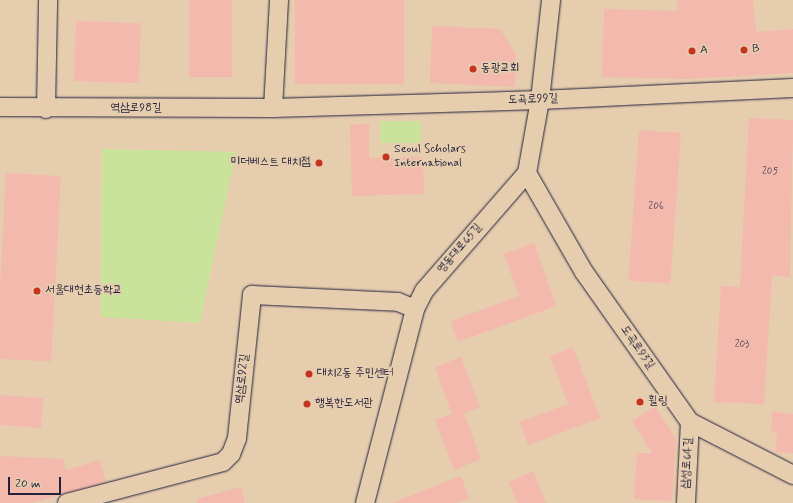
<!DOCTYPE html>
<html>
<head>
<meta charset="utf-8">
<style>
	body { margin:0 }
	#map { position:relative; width:793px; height:503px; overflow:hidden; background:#e6cdae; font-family:Mynerve,"Poor Story",sans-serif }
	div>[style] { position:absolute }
	.green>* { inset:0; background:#c9e39a; transform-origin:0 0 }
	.building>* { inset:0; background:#f3b9ad; transform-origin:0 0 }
	.roads { filter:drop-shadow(0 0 1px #22223b) drop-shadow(0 0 1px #22223b) }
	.street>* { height:18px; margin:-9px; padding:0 9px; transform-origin:9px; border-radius:9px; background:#e6cdae }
	.dots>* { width:11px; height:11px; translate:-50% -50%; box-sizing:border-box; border:2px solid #e6cdae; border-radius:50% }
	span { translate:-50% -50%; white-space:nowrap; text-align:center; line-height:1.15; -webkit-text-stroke:3.5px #e6cdae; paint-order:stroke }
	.number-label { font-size:10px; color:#564858 }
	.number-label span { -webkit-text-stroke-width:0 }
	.poi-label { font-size:12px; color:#22223b }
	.left { translate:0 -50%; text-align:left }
	.right { translate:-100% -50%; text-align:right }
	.street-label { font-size:12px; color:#22223b }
	.scale { position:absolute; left:8px; top:477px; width:53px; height:18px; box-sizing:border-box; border:2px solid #22223b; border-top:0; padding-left:5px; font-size:12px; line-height:14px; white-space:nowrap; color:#22223b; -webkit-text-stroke:3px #e6cdae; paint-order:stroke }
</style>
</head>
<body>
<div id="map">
	<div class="green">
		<i style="left:421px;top:121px;width:22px;height:41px;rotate:90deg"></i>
		<i style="clip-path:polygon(102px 149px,236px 152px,200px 323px,101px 317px)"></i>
	</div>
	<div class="building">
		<i style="left:189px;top:0;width:43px;height:77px"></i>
		<i style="left:295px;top:0;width:109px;height:84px"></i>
		<i style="clip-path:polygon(677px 0,753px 0,756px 32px,793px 29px,793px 73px,687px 79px,602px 77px,604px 9px,677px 11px)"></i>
		<i style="left:76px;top:21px;width:65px;height:60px;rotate:2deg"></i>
		<i style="clip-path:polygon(432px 26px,500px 29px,516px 54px,515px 87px,430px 83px)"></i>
		<i style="clip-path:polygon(749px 118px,793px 120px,790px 277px,772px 276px,764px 404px,714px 402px,721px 286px,740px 287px)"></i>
		<i style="clip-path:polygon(369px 124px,369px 158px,423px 157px,424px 194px,352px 196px,350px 125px)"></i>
		<i style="left:639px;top:130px;width:42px;height:151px;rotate:4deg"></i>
		<i style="left:6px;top:173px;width:55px;height:186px;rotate:3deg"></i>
		<i style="clip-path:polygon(534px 243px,556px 306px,458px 342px,451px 321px,519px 296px,504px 254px)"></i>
		<i style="clip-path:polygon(573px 347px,600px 418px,528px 445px,520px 422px,568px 404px,550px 356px)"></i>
		<i style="clip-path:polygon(461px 357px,480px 407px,464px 413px,481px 459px,454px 470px,435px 420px,452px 414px,435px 367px)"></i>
		<i style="left:0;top:395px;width:43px;height:30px;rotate:4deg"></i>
		<i style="clip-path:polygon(655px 406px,676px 439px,672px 501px,634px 499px,637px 453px,652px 453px,632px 421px)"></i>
		<i style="clip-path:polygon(772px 412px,793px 414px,793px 453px,775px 452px,777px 433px,771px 432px)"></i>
		<i style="clip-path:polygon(0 456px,63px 459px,66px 470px,100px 460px,106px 482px,31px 503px,0 503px)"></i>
		<i style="clip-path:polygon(533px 471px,546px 503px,517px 503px,509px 482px)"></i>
		<i style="clip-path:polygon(461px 476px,469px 498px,457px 503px,392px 503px)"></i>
		<i style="clip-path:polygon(241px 487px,245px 503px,197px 503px,197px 499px)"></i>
	</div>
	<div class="roads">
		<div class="street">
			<i style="left:0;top:107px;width:273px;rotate:0.2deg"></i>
			<i style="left:273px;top:108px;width:267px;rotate:-1.7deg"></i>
			<i style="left:540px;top:100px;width:253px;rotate:-2.7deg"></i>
			<i style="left:273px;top:108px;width:108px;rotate:-86.8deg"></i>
			<i style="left:46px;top:109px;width:109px;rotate:-88.9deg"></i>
			<i style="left:527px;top:173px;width:114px;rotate:60.1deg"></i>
			<i style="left:584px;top:272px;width:184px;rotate:54.8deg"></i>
			<i style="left:690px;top:422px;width:116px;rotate:27.2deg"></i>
			<i style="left:67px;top:503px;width:161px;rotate:-14.7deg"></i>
			<i style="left:223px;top:462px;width:11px;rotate:-45deg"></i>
			<i style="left:231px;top:454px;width:17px;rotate:-69deg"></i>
			<i style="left:237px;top:438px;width:144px;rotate:-84deg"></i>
			<i style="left:252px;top:295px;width:146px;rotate:2.7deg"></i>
			<i style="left:398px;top:302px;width:18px;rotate:22deg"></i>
			<i style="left:365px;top:503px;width:200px;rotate:-75.5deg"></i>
			<i style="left:415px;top:309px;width:20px;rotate:-63deg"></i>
			<i style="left:424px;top:291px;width:157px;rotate:-48.9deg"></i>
			<i style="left:527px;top:173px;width:74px;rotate:-79.9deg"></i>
			<i style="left:540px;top:100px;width:101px;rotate:-83.7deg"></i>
			<i style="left:686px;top:503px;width:81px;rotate:-87.2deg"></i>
		</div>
	</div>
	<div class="dots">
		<i style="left:744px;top:50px;background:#c8321e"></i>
		<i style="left:692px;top:51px;background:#c8321e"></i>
		<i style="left:473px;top:69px;background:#c8321e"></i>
		<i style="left:386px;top:157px;background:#c8321e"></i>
		<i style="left:319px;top:163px;background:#c8321e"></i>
		<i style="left:37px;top:291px;background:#c8321e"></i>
		<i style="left:309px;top:374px;background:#c8321e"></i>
		<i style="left:640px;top:402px;background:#c8321e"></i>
		<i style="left:307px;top:404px;background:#c8321e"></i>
	</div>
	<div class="number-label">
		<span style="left:770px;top:172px">205</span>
		<span style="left:656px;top:207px">206</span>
		<span style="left:742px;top:345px">203</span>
	</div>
	<div class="poi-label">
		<span class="left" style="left:752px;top:50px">B</span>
		<span class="left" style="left:700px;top:51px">A</span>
		<span class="left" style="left:481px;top:69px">동광교회</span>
		<span class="left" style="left:394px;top:157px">Seoul Scholars<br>International</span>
		<span class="right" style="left:311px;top:163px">미더베스트 대치점</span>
		<span class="left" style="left:45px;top:291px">서울대현초등학교</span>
		<span class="left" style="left:317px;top:374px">대치2동 주민센터</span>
		<span class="left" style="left:648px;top:402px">휠링</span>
		<span class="left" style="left:315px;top:404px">행복한도서관</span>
	</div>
	<div class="street-label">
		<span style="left:533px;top:100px;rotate:-2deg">도곡로99길</span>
		<span style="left:136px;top:109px">역삼로98길</span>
		<span style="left:460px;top:249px;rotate:-49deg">영동대로65길</span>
		<span style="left:637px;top:348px;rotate:55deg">도곡로93길</span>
		<span style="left:243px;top:379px;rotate:-84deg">역삼로92길</span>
		<span style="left:688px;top:463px;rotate:-87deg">삼성로64길</span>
	</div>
	<div class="scale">20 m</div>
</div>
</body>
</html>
